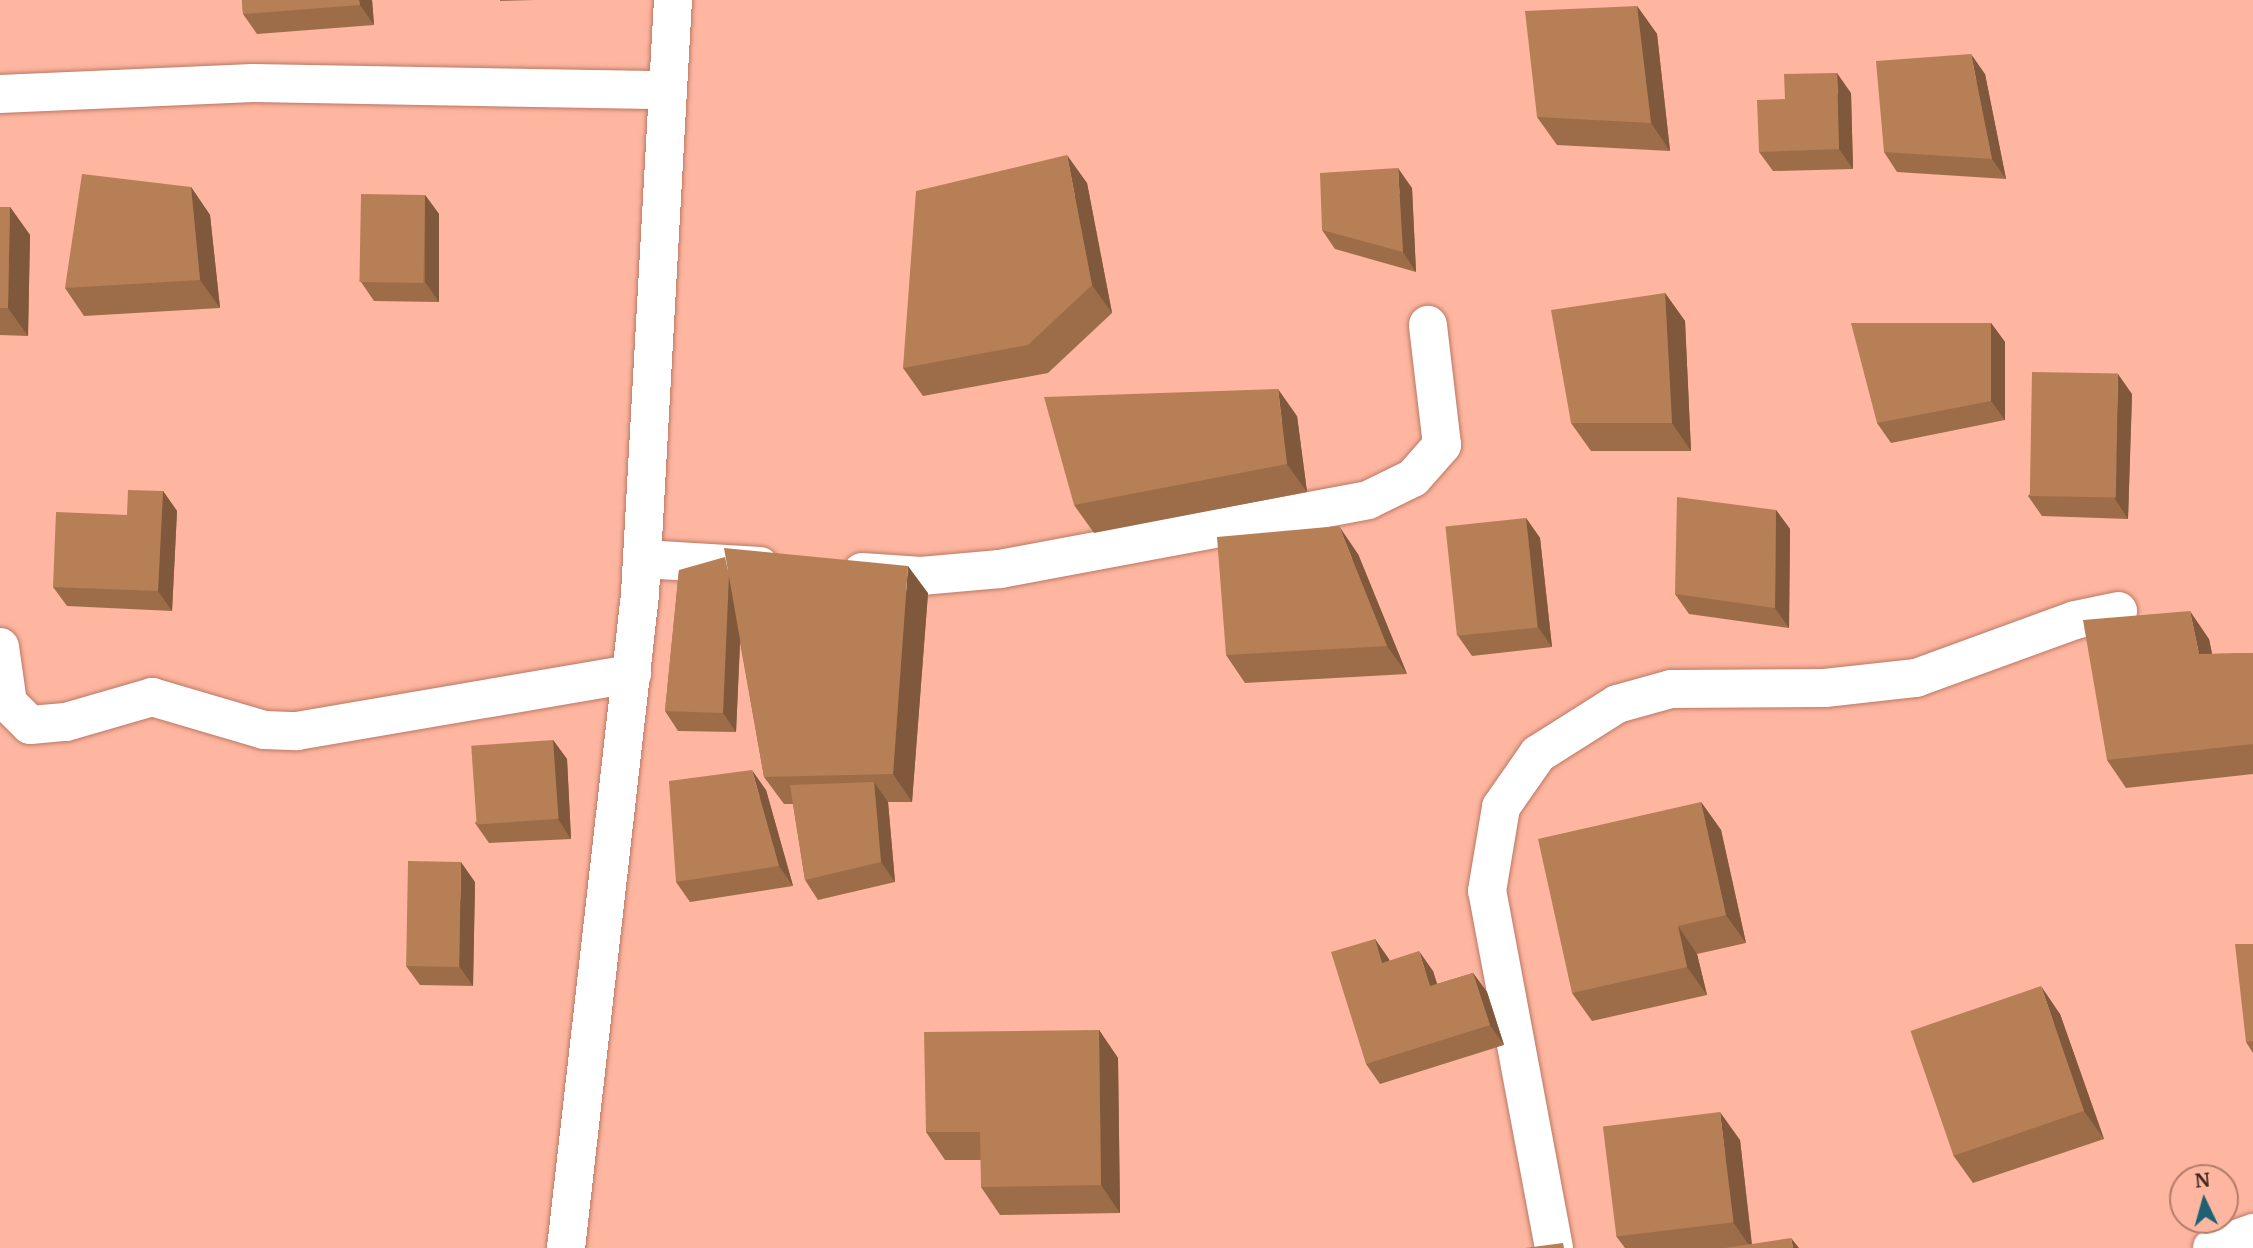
<!DOCTYPE html>
<html>
<head>
<meta charset="utf-8">
<style>
	body { margin:0 }
	#map { position:relative; width:2253px; height:1248px; overflow:hidden; background:#feb6a0; font-family:Merriweather,serif }
	div>[style] { position:absolute }
	.roads { filter:drop-shadow(0 0 2px #bb7864) drop-shadow(0 0 2px #bb7864) }
	.minor>* { height:38px; margin:-19px; padding:0 19px; transform-origin:19px; border-radius:19px; background:#fff }
	.tertiary>* { height:38px; margin:-19px; padding:0 19px; transform-origin:19px; border-radius:19px; background:#fff }
	.wall>* { inset:0; background:#9d6d49 }
	.shaded-wall>* { inset:0; background:#80593c }
	.building>* { inset:0; background:#b77f55; transform-origin:0 0 }
	span { translate:-50% -50%; white-space:nowrap; text-align:center; line-height:1.15; -webkit-text-stroke:7px #feb6a0; paint-order:stroke }
	.north { position:absolute; left:2169px; top:1164px; width:70px; height:70px; box-sizing:border-box; background:#feb6a0; border:2px solid #b27c6b; border-radius:50%; rotate:355deg; font-size:19px; font-weight:700; line-height:28px; text-align:center; color:#3f241c }
	.north::after { content:''; display:block; margin:auto; width:24px; height:32px; background:#1c6273; clip-path:polygon(50% 0,100% 100%,50% 72%,0 100%) }
</style>
</head>
<body>
<div id="map">
	<div class="roads">
		<div class="minor">
			<i style="left:0;top:94px;width:253px;rotate:-2.5deg"></i>
			<i style="left:253px;top:83px;width:415px;rotate:1deg"></i>
			<i style="left:643px;top:559px;width:117px;rotate:3.4deg"></i>
			<i style="left:862px;top:572px;width:59px;rotate:3.9deg"></i>
			<i style="left:921px;top:576px;width:79px;rotate:-5.1deg"></i>
			<i style="left:1000px;top:569px;width:374px;rotate:-10.6deg"></i>
			<i style="left:1368px;top:500px;width:50px;rotate:-26.1deg"></i>
			<i style="left:1413px;top:478px;width:44px;rotate:-48.7deg"></i>
			<i style="left:1442px;top:445px;width:121px;rotate:-96.7deg"></i>
			<i style="left:0;top:647px;width:57px;rotate:81.9deg"></i>
			<i style="left:8px;top:703px;width:31px;rotate:45deg"></i>
			<i style="left:30px;top:725px;width:36px;rotate:-5deg"></i>
			<i style="left:66px;top:722px;width:90px;rotate:-16.2deg"></i>
			<i style="left:152px;top:697px;width:117px;rotate:16.4deg"></i>
			<i style="left:264px;top:730px;width:33px;rotate:2deg"></i>
			<i style="left:297px;top:731px;width:340px;rotate:-9.7deg"></i>
			<i style="left:1554px;top:1248px;width:363px;rotate:-100.6deg"></i>
			<i style="left:1487px;top:891px;width:85px;rotate:-80.5deg"></i>
			<i style="left:1501px;top:807px;width:65px;rotate:-55.1deg"></i>
			<i style="left:1538px;top:754px;width:93px;rotate:-32.3deg"></i>
			<i style="left:1617px;top:704px;width:56px;rotate:-15.5deg"></i>
			<i style="left:1671px;top:689px;width:154px;rotate:-0.4deg"></i>
			<i style="left:1825px;top:688px;width:92px;rotate:-6.3deg"></i>
			<i style="left:1916px;top:678px;width:169px;rotate:-20deg"></i>
			<i style="left:2075px;top:620px;width:44px;rotate:-11.8deg"></i>
			<i style="left:2212px;top:1248px;width:44px;rotate:-20.1deg"></i>
		</div>
		<div class="tertiary">
			<i style="left:566px;top:1248px;width:658px;rotate:-83.54deg"></i>
			<i style="left:640px;top:594px;width:595px;rotate:-86.82deg"></i>
		</div>
	</div>
	<div class="wall">
		<i style="clip-path:polygon(242px 0,372px 0,374px 25px,257px 34px,243px 14px)"></i>
		<i style="clip-path:polygon(500px 0,536px 0,500px 1px)"></i>
		<i style="clip-path:polygon(1637px 6px,1657px 34px,1670px 151px,1557px 145px,1537px 117px)"></i>
		<i style="clip-path:polygon(1985px 74px,2006px 179px,1897px 172px,1884px 152px)"></i>
		<i style="clip-path:polygon(1851px 93px,1853px 169px,1773px 171px,1759px 152px,1785px 99px)"></i>
		<i style="clip-path:polygon(1087px 183px,1112px 313px,1048px 373px,923px 396px,903px 368px)"></i>
		<i style="clip-path:polygon(191px 187px,210px 215px,220px 308px,84px 316px,65px 288px)"></i>
		<i style="clip-path:polygon(1412px 188px,1416px 272px,1335px 249px,1322px 230px)"></i>
		<i style="clip-path:polygon(425px 195px,439px 214px,439px 302px,374px 301px,361px 282px)"></i>
		<i style="clip-path:polygon(0 207px,10px 207px,30px 235px,28px 336px,0 335px)"></i>
		<i style="clip-path:polygon(1665px 293px,1685px 321px,1691px 451px,1591px 451px,1571px 423px)"></i>
		<i style="clip-path:polygon(1991px 323px,2005px 342px,2005px 420px,1891px 443px,1877px 423px)"></i>
		<i style="clip-path:polygon(2132px 394px,2128px 519px,2042px 516px,2028px 496px)"></i>
		<i style="clip-path:polygon(1297px 416px,1307px 492px,1094px 533px,1074px 505px)"></i>
		<i style="clip-path:polygon(163px 491px,177px 511px,172px 611px,67px 606px,53px 587px,127px 515px)"></i>
		<i style="clip-path:polygon(1776px 510px,1790px 529px,1789px 628px,1689px 614px,1675px 594px)"></i>
		<i style="clip-path:polygon(1526px 518px,1540px 538px,1552px 647px,1472px 656px,1458px 636px)"></i>
		<i style="clip-path:polygon(1358px 554px,1407px 674px,1245px 683px,1226px 655px)"></i>
		<i style="clip-path:polygon(679px 570px,928px 593px,912px 802px,888px 802px,895px 882px,818px 900px,805px 880px,793px 804px,784px 804px,764px 777px,740px 642px,736px 732px,678px 731px,665px 711px)"></i>
		<i style="clip-path:polygon(2209px 639px,2212px 654px,2253px 653px,2253px 774px,2126px 788px,2107px 760px)"></i>
		<i style="clip-path:polygon(553px 740px,567px 759px,571px 839px,489px 843px,475px 823px)"></i>
		<i style="clip-path:polygon(766px 790px,793px 886px,690px 902px,676px 882px)"></i>
		<i style="clip-path:polygon(1701px 802px,1721px 830px,1746px 943px,1697px 954px,1707px 995px,1592px 1021px,1572px 993px)"></i>
		<i style="clip-path:polygon(475px 882px,473px 986px,420px 985px,406px 966px)"></i>
		<i style="clip-path:polygon(1375px 939px,1389px 961px,1433px 971px,1437px 984px,1473px 973px,1487px 992px,1504px 1045px,1380px 1084px,1366px 1064px)"></i>
		<i style="clip-path:polygon(2253px 944px,2253px 1053px,2246px 1042px)"></i>
		<i style="clip-path:polygon(2060px 1014px,2104px 1139px,1973px 1183px,1953px 1155px)"></i>
		<i style="clip-path:polygon(1099px 1030px,1118px 1058px,1120px 1213px,1000px 1215px,981px 1187px,981px 1160px,945px 1160px,926px 1132px)"></i>
		<i style="clip-path:polygon(1740px 1140px,1752px 1244px,1799px 1248px,1625px 1248px,1616px 1236px)"></i>
	</div>
	<div class="shaded-wall">
		<i style="clip-path:polygon(359px 0,372px 0,374px 25px,360px 5px)"></i>
		<i style="clip-path:polygon(1637px 6px,1657px 34px,1670px 151px,1651px 123px)"></i>
		<i style="clip-path:polygon(1971px 54px,1985px 74px,2006px 179px,1992px 159px)"></i>
		<i style="clip-path:polygon(1837px 73px,1851px 93px,1853px 169px,1839px 149px)"></i>
		<i style="clip-path:polygon(1067px 155px,1087px 183px,1112px 313px,1092px 285px)"></i>
		<i style="clip-path:polygon(1398px 168px,1412px 188px,1416px 272px,1403px 252px)"></i>
		<i style="clip-path:polygon(191px 187px,210px 215px,220px 308px,200px 280px)"></i>
		<i style="clip-path:polygon(425px 195px,439px 214px,439px 302px,425px 282px)"></i>
		<i style="clip-path:polygon(10px 207px,30px 235px,28px 336px,8px 308px)"></i>
		<i style="clip-path:polygon(1665px 293px,1685px 321px,1691px 451px,1672px 423px)"></i>
		<i style="clip-path:polygon(1991px 323px,2005px 342px,2005px 420px,1991px 401px)"></i>
		<i style="clip-path:polygon(2118px 374px,2132px 394px,2128px 519px,2115px 499px)"></i>
		<i style="clip-path:polygon(1278px 389px,1297px 416px,1307px 492px,1287px 464px)"></i>
		<i style="clip-path:polygon(163px 491px,177px 511px,172px 611px,158px 591px)"></i>
		<i style="clip-path:polygon(1776px 510px,1790px 529px,1789px 628px,1775px 608px)"></i>
		<i style="clip-path:polygon(1526px 518px,1540px 538px,1552px 647px,1538px 627px)"></i>
		<i style="clip-path:polygon(1339px 526px,1358px 554px,1407px 674px,1387px 646px)"></i>
		<i style="clip-path:polygon(729px 556px,743px 576px,736px 732px,723px 713px)"></i>
		<i style="clip-path:polygon(908px 566px,928px 593px,912px 802px,893px 774px)"></i>
		<i style="clip-path:polygon(2190px 611px,2209px 639px,2218px 682px,2199px 654px)"></i>
		<i style="clip-path:polygon(553px 740px,567px 759px,571px 839px,558px 819px)"></i>
		<i style="clip-path:polygon(752px 770px,766px 790px,793px 886px,779px 866px)"></i>
		<i style="clip-path:polygon(874px 782px,888px 802px,895px 882px,881px 862px)"></i>
		<i style="clip-path:polygon(1701px 802px,1721px 830px,1746px 943px,1726px 915px)"></i>
		<i style="clip-path:polygon(461px 862px,475px 882px,473px 986px,459px 966px)"></i>
		<i style="clip-path:polygon(1678px 926px,1697px 954px,1707px 995px,1687px 967px)"></i>
		<i style="clip-path:polygon(1375px 939px,1389px 959px,1396px 983px,1382px 963px)"></i>
		<i style="clip-path:polygon(1419px 951px,1433px 971px,1444px 1006px,1430px 986px)"></i>
		<i style="clip-path:polygon(1473px 973px,1487px 992px,1504px 1045px,1490px 1025px)"></i>
		<i style="clip-path:polygon(2041px 986px,2060px 1014px,2104px 1139px,2084px 1111px)"></i>
		<i style="clip-path:polygon(1099px 1030px,1118px 1058px,1120px 1213px,1101px 1185px)"></i>
		<i style="clip-path:polygon(1720px 1112px,1740px 1140px,1752px 1248px,1751px 1248px,1733px 1222px)"></i>
		<i style="clip-path:polygon(1791px 1238px,1799px 1248px,1793px 1248px)"></i>
	</div>
	<div class="building">
		<i style="clip-path:polygon(242px 0,359px 0,360px 5px,243px 14px)"></i>
		<i style="clip-path:polygon(1637px 6px,1651px 123px,1537px 117px,1525px 11px)"></i>
		<i style="clip-path:polygon(1971px 54px,1992px 159px,1884px 152px,1876px 61px)"></i>
		<i style="clip-path:polygon(1837px 73px,1839px 149px,1759px 152px,1757px 100px,1785px 99px,1784px 74px)"></i>
		<i style="clip-path:polygon(1067px 155px,1092px 285px,1028px 345px,903px 368px,916px 191px)"></i>
		<i style="clip-path:polygon(1398px 168px,1403px 252px,1322px 230px,1320px 173px)"></i>
		<i style="clip-path:polygon(82px 174px,191px 187px,200px 280px,65px 288px)"></i>
		<i style="left:361px;top:194px;width:64px;height:88px;rotate:1deg"></i>
		<i style="clip-path:polygon(0 207px,10px 207px,8px 308px,0 308px)"></i>
		<i style="clip-path:polygon(1665px 293px,1672px 423px,1571px 423px,1551px 310px)"></i>
		<i style="clip-path:polygon(1851px 323px,1991px 323px,1991px 401px,1877px 423px)"></i>
		<i style="left:2032px;top:372px;width:86px;height:124px;rotate:1deg"></i>
		<i style="clip-path:polygon(1278px 389px,1287px 464px,1074px 505px,1044px 397px)"></i>
		<i style="clip-path:polygon(128px 490px,163px 491px,158px 591px,53px 587px,56px 512px,127px 515px)"></i>
		<i style="clip-path:polygon(1677px 497px,1776px 510px,1775px 608px,1675px 594px)"></i>
		<i style="left:1526px;top:518px;width:110px;height:81px;rotate:84deg"></i>
		<i style="clip-path:polygon(1339px 526px,1387px 646px,1226px 655px,1217px 537px)"></i>
		<i style="clip-path:polygon(724px 548px,908px 566px,893px 774px,764px 777px)"></i>
		<i style="clip-path:polygon(725px 557px,729px 575px,723px 713px,665px 711px,679px 570px)"></i>
		<i style="clip-path:polygon(2190px 611px,2199px 654px,2253px 653px,2253px 744px,2107px 760px,2083px 620px)"></i>
		<i style="left:553px;top:740px;width:79px;height:82px;rotate:86deg"></i>
		<i style="clip-path:polygon(752px 770px,779px 866px,676px 882px,669px 781px)"></i>
		<i style="clip-path:polygon(874px 782px,881px 862px,805px 880px,790px 785px)"></i>
		<i style="clip-path:polygon(1701px 802px,1726px 915px,1678px 926px,1687px 967px,1572px 993px,1538px 839px)"></i>
		<i style="left:408px;top:861px;width:53px;height:105px;rotate:1deg"></i>
		<i style="clip-path:polygon(1375px 939px,1382px 963px,1419px 951px,1430px 986px,1473px 973px,1490px 1025px,1366px 1064px,1331px 952px)"></i>
		<i style="clip-path:polygon(2235px 944px,2253px 944px,2253px 1041px,2246px 1042px)"></i>
		<i style="left:2041px;top:986px;width:132px;height:138px;rotate:71deg"></i>
		<i style="clip-path:polygon(1099px 1030px,1101px 1185px,981px 1187px,980px 1132px,926px 1132px,924px 1032px)"></i>
		<i style="left:1720px;top:1112px;width:111px;height:118px;rotate:83deg"></i>
		<i style="clip-path:polygon(1791px 1238px,1793px 1248px,1725px 1248px)"></i>
		<i style="clip-path:polygon(1563px 1243px,1564px 1248px,1525px 1248px)"></i>
	</div>
	<div class="north">N</div>
</div>
</body>
</html>
